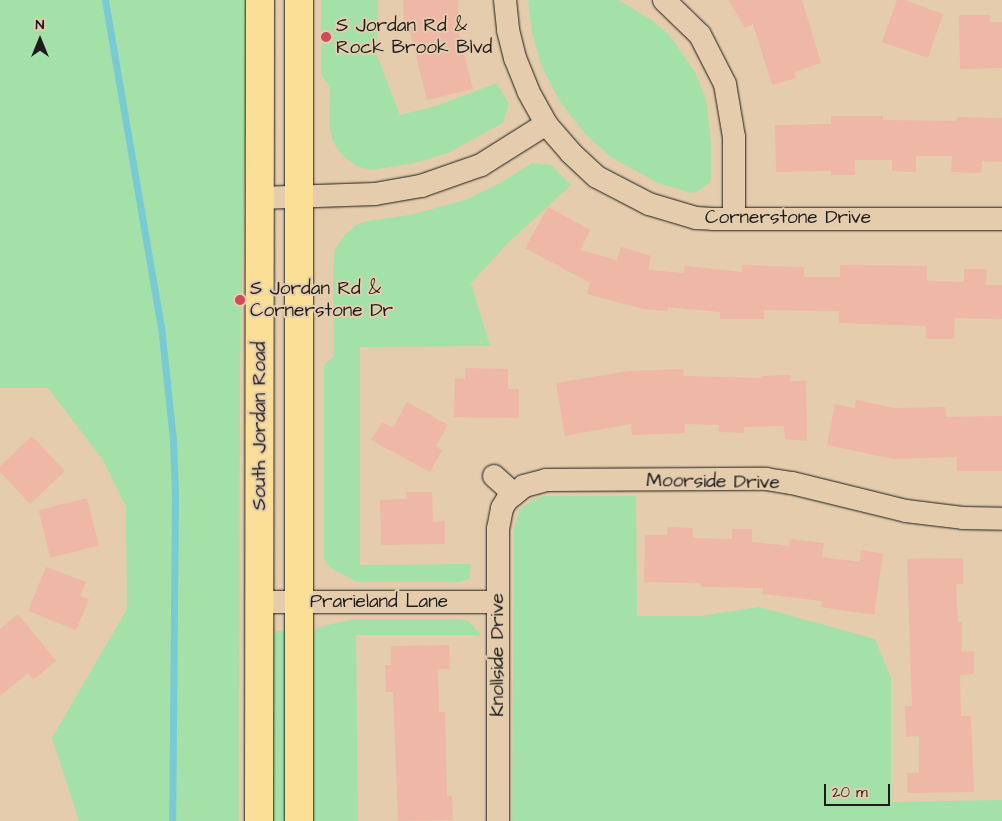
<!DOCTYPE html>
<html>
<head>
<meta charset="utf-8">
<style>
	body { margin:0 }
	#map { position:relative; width:1002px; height:821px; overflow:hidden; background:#e4ccad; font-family:"Architects Daughter",sans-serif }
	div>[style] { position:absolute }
	.green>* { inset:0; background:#a4e1a8 }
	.stream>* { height:7px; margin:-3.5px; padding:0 3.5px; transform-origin:3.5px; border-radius:3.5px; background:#7acad5 }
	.building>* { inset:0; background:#efb7a5; transform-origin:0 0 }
	.roads { filter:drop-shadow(0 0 1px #1c1c1c) drop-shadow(0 0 1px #1c1c1c) }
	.street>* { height:22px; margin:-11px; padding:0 11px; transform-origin:11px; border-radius:11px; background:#e4ccad }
	.primary>* { height:28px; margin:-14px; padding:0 14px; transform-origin:14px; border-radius:14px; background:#fbdf96 }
	.dots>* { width:14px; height:14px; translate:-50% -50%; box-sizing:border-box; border:2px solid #e4ccad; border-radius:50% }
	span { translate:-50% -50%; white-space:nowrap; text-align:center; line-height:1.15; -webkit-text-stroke:4px #e4ccad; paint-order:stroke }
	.poi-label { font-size:19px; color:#1c1c1c }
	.left { translate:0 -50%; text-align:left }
	.street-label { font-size:19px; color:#1c1c1c }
	.north { position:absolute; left:15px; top:15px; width:50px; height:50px; -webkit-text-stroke:4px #e4ccad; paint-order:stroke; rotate:0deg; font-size:14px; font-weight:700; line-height:20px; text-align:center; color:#1c1c1c }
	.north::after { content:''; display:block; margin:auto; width:18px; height:22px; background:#1c1c1c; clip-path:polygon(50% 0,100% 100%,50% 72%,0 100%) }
	.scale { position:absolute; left:824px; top:784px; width:66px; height:22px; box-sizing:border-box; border:2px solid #1c1c1c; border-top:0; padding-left:6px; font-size:15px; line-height:18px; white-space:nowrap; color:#1c1c1c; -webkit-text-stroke:4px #e4ccad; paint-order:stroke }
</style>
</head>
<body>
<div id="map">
	<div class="green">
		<i style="clip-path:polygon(0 0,248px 0,240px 375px,239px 821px,79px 821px,52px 738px,127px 609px,126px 507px,103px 460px,48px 388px,0 388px)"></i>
		<i style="clip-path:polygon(321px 0,378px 0,377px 56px,400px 115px,436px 106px,497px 83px,509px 104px,503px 123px,448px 153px,415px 163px,371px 170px,356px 166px,341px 154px,332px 140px,329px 123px,330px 87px,321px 75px)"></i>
		<i style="clip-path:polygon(530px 0,618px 0,653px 21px,670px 36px,695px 72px,706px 99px,711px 143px,711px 179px,709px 183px,697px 192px,691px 193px,658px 183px,611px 157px,587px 136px,560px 102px,541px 65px,532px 32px,528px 2px)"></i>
		<i style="clip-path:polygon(532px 163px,551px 165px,571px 185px,509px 242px,471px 283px,490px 346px,360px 347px,360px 565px,471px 564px,469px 579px,458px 582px,357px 582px,329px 567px,324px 558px,324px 365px,334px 356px,333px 266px,335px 249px,344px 236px,356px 225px,367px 221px,410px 215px,465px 200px,500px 183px)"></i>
		<i style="clip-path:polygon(543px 496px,636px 496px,637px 616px,700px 616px,759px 607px,875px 639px,891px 678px,891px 802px,1002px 800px,1002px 821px,512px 821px,514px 530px,519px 510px,534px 499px)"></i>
		<i style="clip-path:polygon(354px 619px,460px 619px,468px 621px,481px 635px,356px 635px,358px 821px,312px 821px,313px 634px,319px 627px)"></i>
		<i style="clip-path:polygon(285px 630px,285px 821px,271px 821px,271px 638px,277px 631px)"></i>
	</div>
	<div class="stream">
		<i style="left:105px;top:0;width:331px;rotate:80.3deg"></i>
		<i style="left:161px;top:326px;width:116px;rotate:84deg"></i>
		<i style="left:173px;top:441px;width:55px;rotate:87.9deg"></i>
		<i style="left:175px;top:496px;width:325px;rotate:90.5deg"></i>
	</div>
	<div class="building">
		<i style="clip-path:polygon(403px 0,458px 0,459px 34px,473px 89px,427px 100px,408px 24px,404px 24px)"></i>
		<i style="clip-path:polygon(728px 0,802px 0,821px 63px,794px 72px,796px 78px,772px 85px,753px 24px,745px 28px)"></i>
		<i style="clip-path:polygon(897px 0,905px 0,943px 14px,928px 58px,882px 42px)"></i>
		<i style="clip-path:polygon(959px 15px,990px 15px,990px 22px,1002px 22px,1002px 68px,960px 69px)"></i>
		<i style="clip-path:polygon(831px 116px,883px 116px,883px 120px,957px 121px,957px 117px,1002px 118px,1002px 162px,982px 161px,981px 173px,951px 172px,952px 156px,916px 156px,916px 172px,892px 171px,892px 160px,855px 160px,855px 175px,831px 175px,831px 171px,776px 172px,775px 125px,831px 124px)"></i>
		<i style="clip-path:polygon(548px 207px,590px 230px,580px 250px,617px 260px,621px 247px,651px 256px,648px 270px,684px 273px,685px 266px,742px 272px,742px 265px,804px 267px,804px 277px,840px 277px,840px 265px,927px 266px,927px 281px,964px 282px,964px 269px,987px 269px,986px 285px,1002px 285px,1002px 319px,955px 318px,954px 339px,926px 339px,926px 326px,839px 323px,839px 311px,764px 310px,764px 319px,720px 319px,720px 312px,668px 307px,667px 311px,643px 309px,587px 294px,590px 283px,525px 248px)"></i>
		<i style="clip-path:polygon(465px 368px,508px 369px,508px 389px,519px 389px,519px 418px,454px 417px,455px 378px,465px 379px)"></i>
		<i style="clip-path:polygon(683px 369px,684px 376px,761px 378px,761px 376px,790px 375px,790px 381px,806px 381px,807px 441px,785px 439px,784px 426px,744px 427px,744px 433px,719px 432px,719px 425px,685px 424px,685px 433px,632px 435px,631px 424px,565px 436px,556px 383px,628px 371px)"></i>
		<i style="clip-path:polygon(856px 400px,894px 408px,945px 407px,946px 417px,1002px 416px,1002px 471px,957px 471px,957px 457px,893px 459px,827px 445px,835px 404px,855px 408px)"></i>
		<i style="clip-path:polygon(407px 402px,448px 425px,436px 446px,442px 450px,430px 472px,371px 440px,382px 422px,393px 428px)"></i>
		<i style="clip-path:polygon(32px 436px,65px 471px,30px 504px,0 472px,0 466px)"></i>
		<i style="clip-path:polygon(406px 492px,432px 492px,433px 522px,445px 521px,445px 544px,381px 545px,380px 500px,406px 499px)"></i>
		<i style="left:87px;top:498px;width:49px;height:50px;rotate:76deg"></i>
		<i style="clip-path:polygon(667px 527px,693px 528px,693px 538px,732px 539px,732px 529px,752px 529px,752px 542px,789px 546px,790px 539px,824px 543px,822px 557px,860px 562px,861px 550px,883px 554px,874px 615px,821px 607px,822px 601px,763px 594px,763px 588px,701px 587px,701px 583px,644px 582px,645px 535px,667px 535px)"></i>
		<i style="clip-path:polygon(963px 558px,963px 584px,956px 584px,958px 622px,962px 622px,962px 652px,974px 651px,974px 674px,960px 675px,961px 716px,971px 716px,974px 792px,907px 793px,907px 773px,919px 773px,919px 736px,906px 737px,905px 706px,912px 706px,907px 559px)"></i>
		<i style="clip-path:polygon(46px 567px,86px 582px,80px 596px,89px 599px,76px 630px,28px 611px)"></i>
		<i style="clip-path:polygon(18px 614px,56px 661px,33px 680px,28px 673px,0 696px,0 629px)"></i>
		<i style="clip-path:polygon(449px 645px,450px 669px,438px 669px,439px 712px,445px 712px,447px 796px,452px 796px,453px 820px,398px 821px,393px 692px,386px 692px,385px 665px,391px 665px,391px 646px)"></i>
	</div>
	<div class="roads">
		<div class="street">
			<i style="left:505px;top:0;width:30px;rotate:84deg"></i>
			<i style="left:508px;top:30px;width:29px;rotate:76deg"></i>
			<i style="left:515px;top:58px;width:35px;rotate:68deg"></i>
			<i style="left:528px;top:91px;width:38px;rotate:61deg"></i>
			<i style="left:546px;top:124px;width:38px;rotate:49deg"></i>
			<i style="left:571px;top:153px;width:35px;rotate:43deg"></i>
			<i style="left:597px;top:177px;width:59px;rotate:27.4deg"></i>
			<i style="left:649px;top:204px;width:49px;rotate:16.6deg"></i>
			<i style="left:696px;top:218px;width:17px;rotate:3deg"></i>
			<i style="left:713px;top:219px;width:289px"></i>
			<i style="left:664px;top:0;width:50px;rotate:44.2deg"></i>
			<i style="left:700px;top:35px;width:55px;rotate:63deg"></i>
			<i style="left:725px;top:84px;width:54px;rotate:80.4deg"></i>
			<i style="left:734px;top:137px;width:82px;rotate:90deg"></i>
			<i style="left:260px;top:198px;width:115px;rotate:-2deg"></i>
			<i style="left:375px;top:194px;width:47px;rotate:-9.9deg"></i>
			<i style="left:421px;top:186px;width:64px;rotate:-19.3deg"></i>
			<i style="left:481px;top:165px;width:77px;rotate:-32.2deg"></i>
			<i style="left:494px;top:476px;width:27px;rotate:42deg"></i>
			<i style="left:260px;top:602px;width:238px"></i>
			<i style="left:498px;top:821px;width:292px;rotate:-90deg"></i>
			<i style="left:498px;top:529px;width:21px;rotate:-79deg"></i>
			<i style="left:502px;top:508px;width:9px;rotate:-58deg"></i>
			<i style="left:507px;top:500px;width:22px;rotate:-39deg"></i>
			<i style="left:524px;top:486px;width:23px;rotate:-15deg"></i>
			<i style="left:546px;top:480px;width:220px;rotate:-0.3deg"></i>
			<i style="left:766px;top:479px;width:26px;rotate:9deg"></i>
			<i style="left:792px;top:483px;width:117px;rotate:13.8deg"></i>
			<i style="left:906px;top:511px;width:57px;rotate:7deg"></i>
			<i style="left:963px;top:518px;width:39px;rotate:1deg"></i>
		</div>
		<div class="primary">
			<i style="left:259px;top:821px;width:821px;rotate:-89.93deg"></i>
			<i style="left:299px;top:821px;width:821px;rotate:-90deg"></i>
		</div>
	</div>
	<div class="dots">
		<i style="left:326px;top:37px;background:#d1495b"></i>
		<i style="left:240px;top:300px;background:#d1495b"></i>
	</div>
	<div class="poi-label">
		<span class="left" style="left:336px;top:37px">S Jordan Rd &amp;<br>Rock Brook Blvd</span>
		<span class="left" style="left:250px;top:300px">S Jordan Rd &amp;<br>Cornerstone Dr</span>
	</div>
	<div class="street-label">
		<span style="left:788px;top:218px">Cornerstone Drive</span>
		<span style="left:260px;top:426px;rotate:-90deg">South Jordan Road</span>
		<span style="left:713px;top:482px;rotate:1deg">Moorside Drive</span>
		<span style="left:379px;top:602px">Prarieland Lane</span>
		<span style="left:498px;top:655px;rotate:-90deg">Knollside Drive</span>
	</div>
	<div class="north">N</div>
	<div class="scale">20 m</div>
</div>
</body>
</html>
